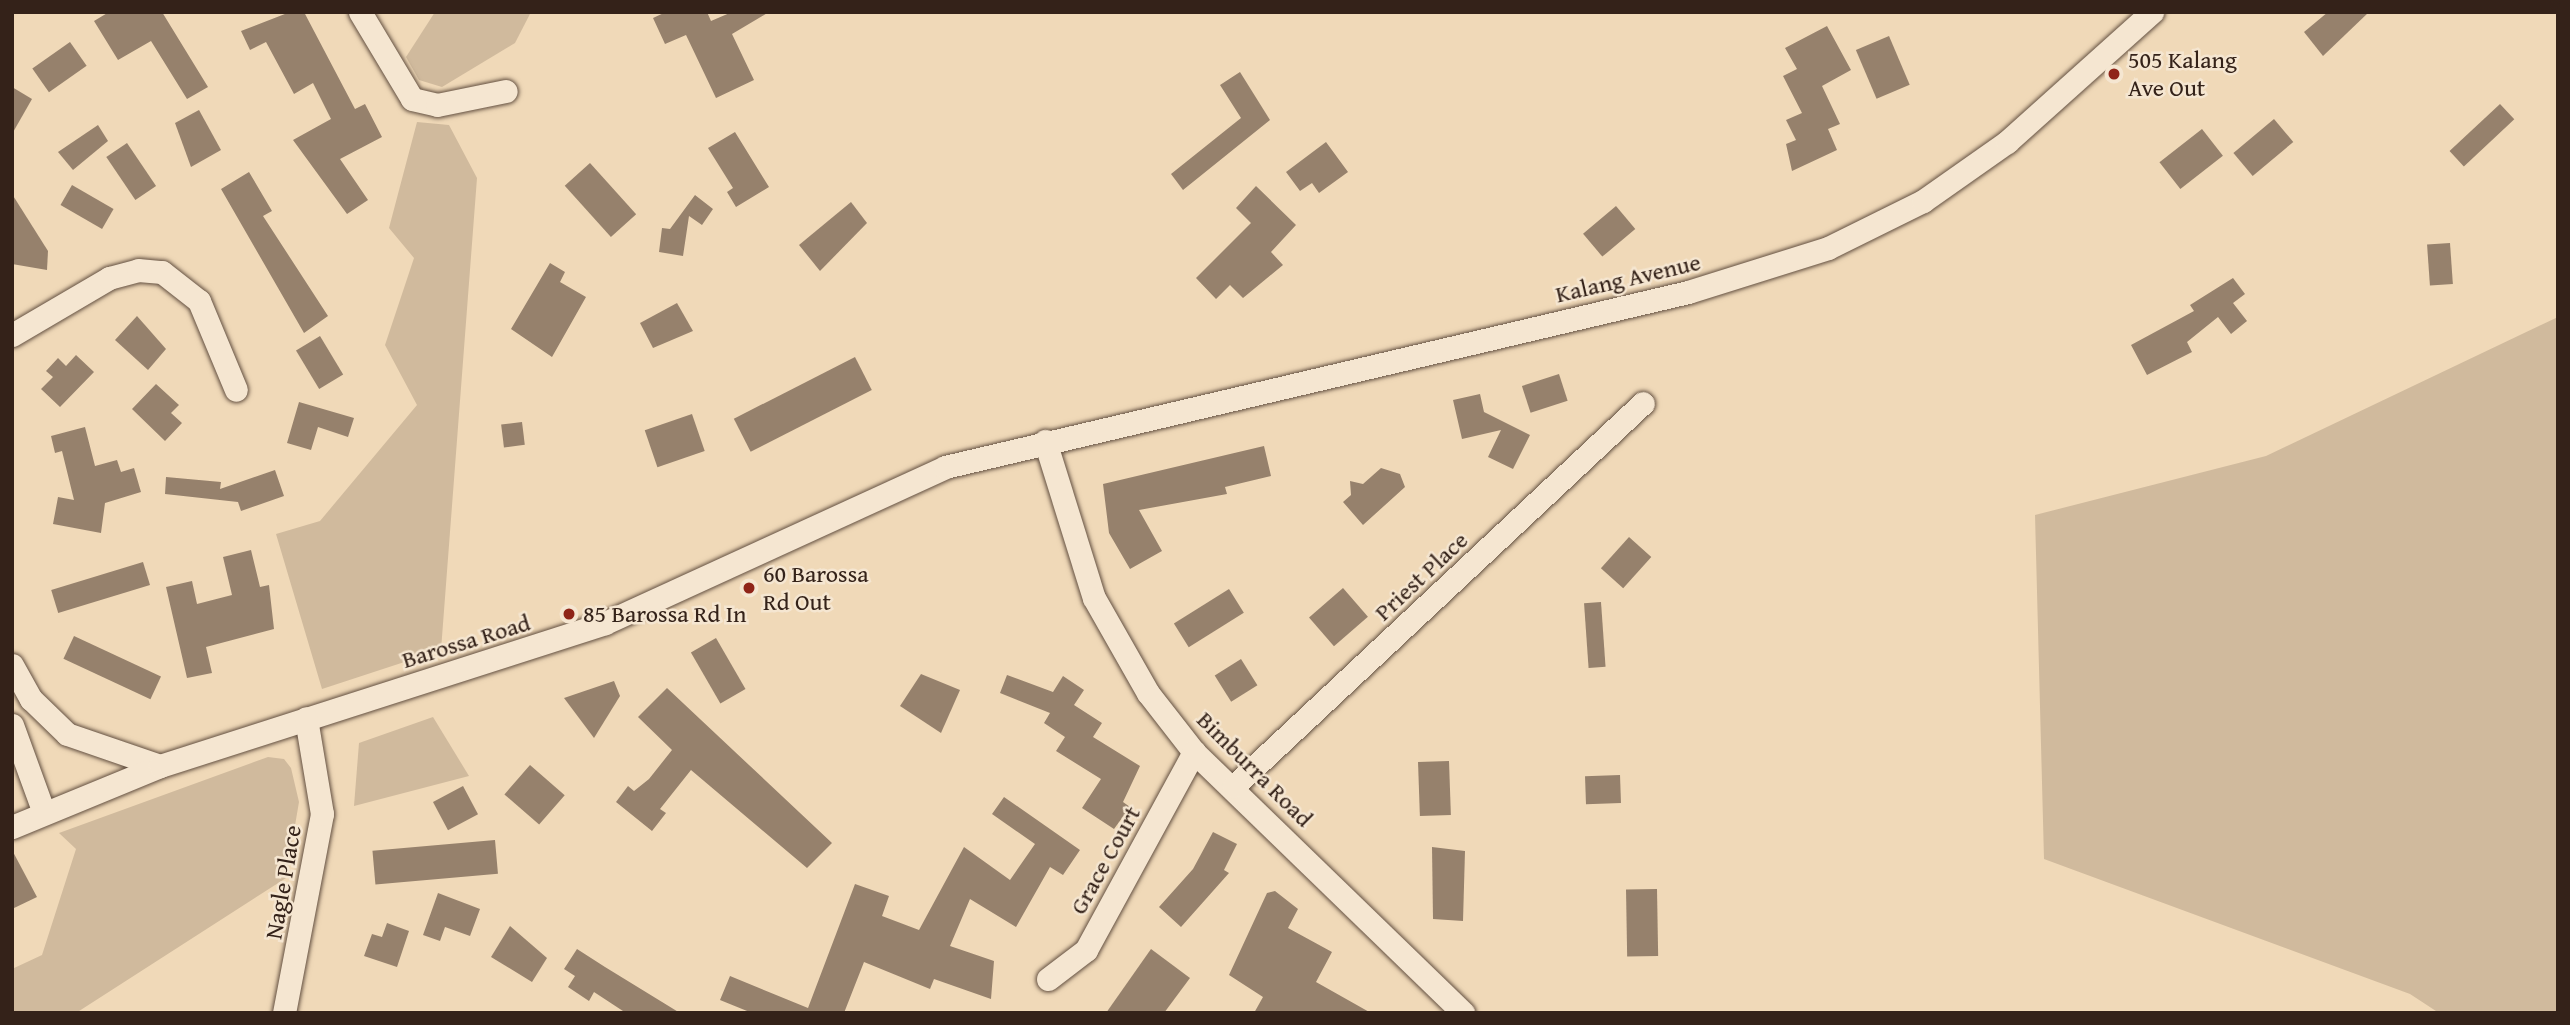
<!DOCTYPE html>
<html>
<head>
<meta charset="utf-8">
<style>
	body { margin:0 }
	#map { position:relative; width:2570px; height:1025px; overflow:hidden; background:#f0d9b8; font-family:"Gentium Book Plus",serif }
	div>[style] { position:absolute }
	.green>* { inset:0; background:#d0ba9d }
	.building>* { inset:0; background:#96816c; transform-origin:0 0 }
	.roads { filter:drop-shadow(0 0 2px #635041) drop-shadow(0 0 2px #635041) }
	.minor>* { height:23px; margin:-11.5px; padding:0 11.5px; transform-origin:11.5px; border-radius:11.5px; background:#f5e6d1 }
	.dots>* { width:19px; height:19px; translate:-50% -50%; box-sizing:border-box; border:4px solid #f5e6d1; border-radius:50% }
	span { translate:-50% -50%; white-space:nowrap; text-align:center; line-height:1.15; -webkit-text-stroke:5px #f5e6d1; paint-order:stroke }
	.poi-label { font-size:24px; color:#342219 }
	.left { translate:0 -50%; text-align:left }
	.street-label { font-size:24px; color:#342219 }
	.frame { position:absolute; inset:0; border:14px solid #342219; pointer-events:none }
</style>
</head>
<body>
<div id="map">
	<div class="green">
		<i style="clip-path:polygon(435px 12px,531px 12px,515px 43px,442px 87px,419px 80px,406px 57px)"></i>
		<i style="clip-path:polygon(417px 122px,449px 125px,477px 178px,441px 650px,322px 689px,276px 534px,320px 521px,417px 405px,385px 345px,414px 258px,389px 228px)"></i>
		<i style="clip-path:polygon(2558px 317px,2558px 1013px,2439px 1013px,2410px 994px,2044px 859px,2035px 515px,2266px 456px)"></i>
		<i style="clip-path:polygon(433px 717px,469px 776px,354px 806px,359px 743px)"></i>
		<i style="clip-path:polygon(268px 757px,284px 759px,291px 768px,299px 802px,286px 878px,76px 1013px,12px 1013px,12px 969px,42px 955px,76px 849px,59px 833px)"></i>
	</div>
	<div class="building">
		<i style="clip-path:polygon(109px 12px,162px 12px,208px 87px,187px 99px,151px 41px,118px 60px,94px 21px)"></i>
		<i style="clip-path:polygon(290px 12px,304px 12px,355px 109px,365px 104px,382px 137px,340px 159px,368px 200px,347px 214px,293px 140px,331px 119px,313px 83px,294px 94px,266px 42px,250px 50px,241px 31px)"></i>
		<i style="clip-path:polygon(666px 12px,707px 12px,711px 21px,732px 12px,769px 12px,732px 34px,754px 80px,716px 98px,686px 35px,665px 44px,653px 18px)"></i>
		<i style="clip-path:polygon(2328px 12px,2369px 12px,2323px 56px,2304px 32px)"></i>
		<i style="clip-path:polygon(1827px 26px,1851px 70px,1822px 86px,1840px 124px,1828px 129px,1837px 150px,1792px 171px,1786px 144px,1796px 140px,1786px 120px,1802px 113px,1783px 76px,1797px 69px,1785px 48px)"></i>
		<i style="left:1889px;top:36px;width:53px;height:36px;rotate:67deg"></i>
		<i style="left:70px;top:42px;width:29px;height:46px;rotate:55deg"></i>
		<i style="clip-path:polygon(1240px 72px,1270px 120px,1183px 190px,1171px 174px,1241px 118px,1220px 85px)"></i>
		<i style="clip-path:polygon(12px 87px,32px 99px,12px 134px)"></i>
		<i style="left:2500px;top:104px;width:21px;height:69px;rotate:47deg"></i>
		<i style="clip-path:polygon(199px 110px,221px 150px,191px 167px,175px 123px)"></i>
		<i style="left:2274px;top:119px;width:30px;height:53px;rotate:50deg"></i>
		<i style="clip-path:polygon(98px 125px,108px 141px,73px 170px,58px 152px)"></i>
		<i style="left:2202px;top:129px;width:34px;height:54px;rotate:52deg"></i>
		<i style="clip-path:polygon(735px 132px,769px 187px,736px 207px,727px 192px,733px 188px,708px 148px)"></i>
		<i style="clip-path:polygon(1326px 142px,1348px 172px,1319px 193px,1312px 183px,1300px 191px,1286px 172px)"></i>
		<i style="left:127px;top:143px;width:52px;height:25px;rotate:56deg"></i>
		<i style="left:590px;top:163px;width:69px;height:34px;rotate:48deg"></i>
		<i style="clip-path:polygon(249px 172px,272px 211px,263px 216px,328px 316px,304px 333px,221px 189px)"></i>
		<i style="left:72px;top:185px;width:48px;height:23px;rotate:30deg"></i>
		<i style="clip-path:polygon(1256px 186px,1296px 225px,1271px 252px,1283px 265px,1243px 298px,1230px 285px,1216px 299px,1196px 278px,1251px 223px,1236px 208px)"></i>
		<i style="clip-path:polygon(12px 194px,48px 251px,47px 270px,12px 264px)"></i>
		<i style="clip-path:polygon(695px 195px,713px 209px,702px 225px,689px 216px,683px 256px,659px 252px,662px 228px,670px 229px)"></i>
		<i style="clip-path:polygon(851px 202px,867px 223px,820px 271px,799px 245px)"></i>
		<i style="left:1616px;top:206px;width:30px;height:43px;rotate:50deg"></i>
		<i style="left:2450px;top:243px;width:41px;height:23px;rotate:86deg"></i>
		<i style="clip-path:polygon(550px 263px,565px 272px,560px 282px,586px 297px,552px 357px,511px 329px)"></i>
		<i style="clip-path:polygon(2233px 278px,2245px 294px,2233px 303px,2247px 321px,2231px 334px,2218px 317px,2187px 342px,2192px 352px,2147px 375px,2131px 345px,2194px 311px,2190px 305px)"></i>
		<i style="clip-path:polygon(677px 303px,693px 331px,653px 348px,640px 323px)"></i>
		<i style="clip-path:polygon(137px 316px,166px 349px,148px 370px,115px 340px)"></i>
		<i style="left:320px;top:336px;width:45px;height:28px;rotate:59deg"></i>
		<i style="clip-path:polygon(76px 355px,94px 372px,60px 407px,41px 389px,53px 377px,46px 371px,58px 358px,66px 366px)"></i>
		<i style="left:855px;top:357px;width:37px;height:136px;rotate:63deg"></i>
		<i style="left:1559px;top:374px;width:28px;height:39px;rotate:72deg"></i>
		<i style="clip-path:polygon(156px 384px,179px 405px,171px 413px,182px 423px,165px 441px,132px 409px)"></i>
		<i style="clip-path:polygon(1480px 394px,1484px 412px,1530px 435px,1513px 469px,1488px 457px,1501px 430px,1462px 439px,1453px 400px)"></i>
		<i style="clip-path:polygon(299px 402px,354px 418px,348px 437px,318px 427px,311px 450px,287px 443px)"></i>
		<i style="left:692px;top:414px;width:39px;height:50px;rotate:71deg"></i>
		<i style="left:522px;top:422px;width:23px;height:21px;rotate:83deg"></i>
		<i style="clip-path:polygon(85px 427px,95px 466px,117px 460px,121px 472px,134px 468px,141px 492px,105px 503px,101px 533px,53px 524px,58px 497px,74px 500px,62px 451px,55px 453px,51px 436px)"></i>
		<i style="clip-path:polygon(1264px 446px,1271px 476px,1225px 487px,1227px 494px,1139px 510px,1162px 551px,1130px 569px,1109px 533px,1103px 484px)"></i>
		<i style="clip-path:polygon(1381px 468px,1400px 474px,1405px 487px,1363px 525px,1343px 502px,1351px 495px,1350px 481px,1363px 484px)"></i>
		<i style="clip-path:polygon(275px 470px,284px 496px,241px 511px,238px 502px,165px 494px,166px 477px,221px 482px,220px 489px)"></i>
		<i style="left:1629px;top:537px;width:30px;height:42px;rotate:42deg"></i>
		<i style="clip-path:polygon(251px 550px,260px 587px,269px 585px,274px 629px,206px 647px,212px 673px,187px 678px,166px 587px,192px 581px,197px 604px,232px 595px,223px 557px)"></i>
		<i style="left:143px;top:562px;width:24px;height:96px;rotate:73deg"></i>
		<i style="left:1343px;top:588px;width:38px;height:45px;rotate:49deg"></i>
		<i style="left:1229px;top:589px;width:28px;height:65px;rotate:58deg"></i>
		<i style="left:1601px;top:602px;width:65px;height:17px;rotate:86deg"></i>
		<i style="left:74px;top:636px;width:96px;height:25px;rotate:25deg"></i>
		<i style="left:716px;top:638px;width:59px;height:29px;rotate:60deg"></i>
		<i style="left:1241px;top:659px;width:31px;height:31px;rotate:58deg"></i>
		<i style="clip-path:polygon(921px 674px,960px 690px,941px 733px,900px 706px)"></i>
		<i style="clip-path:polygon(1007px 675px,1053px 692px,1063px 676px,1084px 690px,1074px 705px,1102px 723px,1093px 737px,1140px 766px,1123px 802px,1130px 807px,1114px 829px,1082px 808px,1101px 779px,1056px 751px,1065px 737px,1044px 723px,1050px 713px,1000px 693px)"></i>
		<i style="clip-path:polygon(614px 681px,620px 696px,594px 738px,564px 698px)"></i>
		<i style="clip-path:polygon(667px 688px,832px 843px,807px 868px,691px 770px,660px 809px,666px 813px,652px 831px,616px 802px,628px 786px,634px 791px,649px 779px,672px 750px,638px 717px)"></i>
		<i style="left:1449px;top:761px;width:54px;height:31px;rotate:88deg"></i>
		<i style="left:530px;top:765px;width:46px;height:39px;rotate:41deg"></i>
		<i style="left:1620px;top:775px;width:28px;height:35px;rotate:88deg"></i>
		<i style="left:463px;top:786px;width:32px;height:34px;rotate:62deg"></i>
		<i style="clip-path:polygon(1004px 797px,1080px 850px,1063px 875px,1050px 867px,1016px 927px,970px 899px,950px 946px,994px 961px,991px 999px,934px 979px,930px 989px,864px 962px,844px 1013px,752px 1013px,720px 1000px,730px 976px,808px 1008px,855px 884px,889px 896px,882px 916px,919px 930px,964px 847px,1010px 880px,1035px 844px,992px 814px)"></i>
		<i style="clip-path:polygon(1213px 832px,1237px 844px,1224px 870px,1229px 873px,1181px 927px,1159px 907px,1193px 869px)"></i>
		<i style="left:495px;top:840px;width:34px;height:123px;rotate:85deg"></i>
		<i style="clip-path:polygon(1432px 847px,1465px 851px,1463px 921px,1433px 919px)"></i>
		<i style="clip-path:polygon(12px 850px,37px 897px,12px 909px)"></i>
		<i style="left:1657px;top:889px;width:67px;height:31px;rotate:89deg"></i>
		<i style="clip-path:polygon(1275px 891px,1298px 909px,1288px 928px,1332px 952px,1316px 982px,1371px 1013px,1254px 1013px,1263px 997px,1229px 975px,1267px 893px)"></i>
		<i style="clip-path:polygon(438px 893px,480px 909px,470px 936px,445px 927px,440px 941px,423px 935px)"></i>
		<i style="clip-path:polygon(387px 923px,409px 931px,397px 967px,364px 956px,372px 934px,382px 937px)"></i>
		<i style="clip-path:polygon(510px 926px,547px 958px,532px 982px,491px 957px)"></i>
		<i style="clip-path:polygon(577px 949px,605px 967px,680px 1013px,626px 1013px,594px 992px,589px 1001px,568px 987px,575px 976px,564px 969px)"></i>
		<i style="clip-path:polygon(1151px 949px,1190px 978px,1164px 1013px,1106px 1013px)"></i>
	</div>
	<div class="roads">
		<div class="minor">
			<i style="left:360px;top:12px;width:101px;rotate:59.1deg"></i>
			<i style="left:412px;top:99px;width:26px;rotate:13deg"></i>
			<i style="left:437px;top:105px;width:70px;rotate:-11.5deg"></i>
			<i style="left:12px;top:335px;width:113px;rotate:-30.4deg"></i>
			<i style="left:109px;top:278px;width:30px;rotate:-15deg"></i>
			<i style="left:138px;top:270px;width:24px;rotate:5deg"></i>
			<i style="left:162px;top:272px;width:47px;rotate:38.1deg"></i>
			<i style="left:199px;top:301px;width:96px;rotate:67.4deg"></i>
			<i style="left:1045px;top:441px;width:164px;rotate:72.7deg"></i>
			<i style="left:1094px;top:598px;width:109px;rotate:60.4deg"></i>
			<i style="left:1148px;top:693px;width:75px;rotate:52.1deg"></i>
			<i style="left:1194px;top:752px;width:375px;rotate:44.1deg"></i>
			<i style="left:12px;top:665px;width:39px;rotate:61deg"></i>
			<i style="left:31px;top:699px;width:50px;rotate:44.2deg"></i>
			<i style="left:67px;top:734px;width:98px;rotate:19deg"></i>
			<i style="left:12px;top:725px;width:90px;rotate:70deg"></i>
			<i style="left:1234px;top:786px;width:560px;rotate:-43.12deg"></i>
			<i style="left:12px;top:827px;width:160px;rotate:-22.4deg"></i>
			<i style="left:160px;top:766px;width:467px;rotate:-17.8deg"></i>
			<i style="left:605px;top:623px;width:374px;rotate:-24.6deg"></i>
			<i style="left:945px;top:467px;width:763px;rotate:-13.25deg"></i>
			<i style="left:1688px;top:292px;width:147px;rotate:-17.4deg"></i>
			<i style="left:1828px;top:248px;width:106px;rotate:-26.3deg"></i>
			<i style="left:1923px;top:201px;width:103px;rotate:-35.1deg"></i>
			<i style="left:2007px;top:142px;width:195px;rotate:-41.9deg"></i>
			<i style="left:1048px;top:979px;width:48px;rotate:-37.3deg"></i>
			<i style="left:1086px;top:950px;width:226px;rotate:-61.4deg"></i>
			<i style="left:284px;top:1013px;width:203px;rotate:-79.2deg"></i>
			<i style="left:322px;top:814px;width:97px;rotate:-99.5deg"></i>
		</div>
	</div>
	<div class="dots">
		<i style="left:2114px;top:74px;background:#8f2418"></i>
		<i style="left:749px;top:588px;background:#8f2418"></i>
		<i style="left:569px;top:614px;background:#8f2418"></i>
	</div>
	<div class="poi-label">
		<span class="left" style="left:2128px;top:74px">505 Kalang<br>Ave Out</span>
		<span class="left" style="left:763px;top:588px">60 Barossa<br>Rd Out</span>
		<span class="left" style="left:583px;top:614px">85 Barossa Rd In</span>
	</div>
	<div class="street-label">
		<span style="left:1628px;top:278px;rotate:-13deg">Kalang Avenue</span>
		<span style="left:1421px;top:576px;rotate:-43deg">Priest Place</span>
		<span style="left:466px;top:641px;rotate:-17deg">Barossa Road</span>
		<span style="left:1255px;top:769px;rotate:45deg">Bimburra Road</span>
		<span style="left:1105px;top:860px;rotate:-61deg">Grace Court</span>
		<span style="left:283px;top:882px;rotate:-80deg">Nagle Place</span>
	</div>
	<div class="frame"></div>
</div>
</body>
</html>
